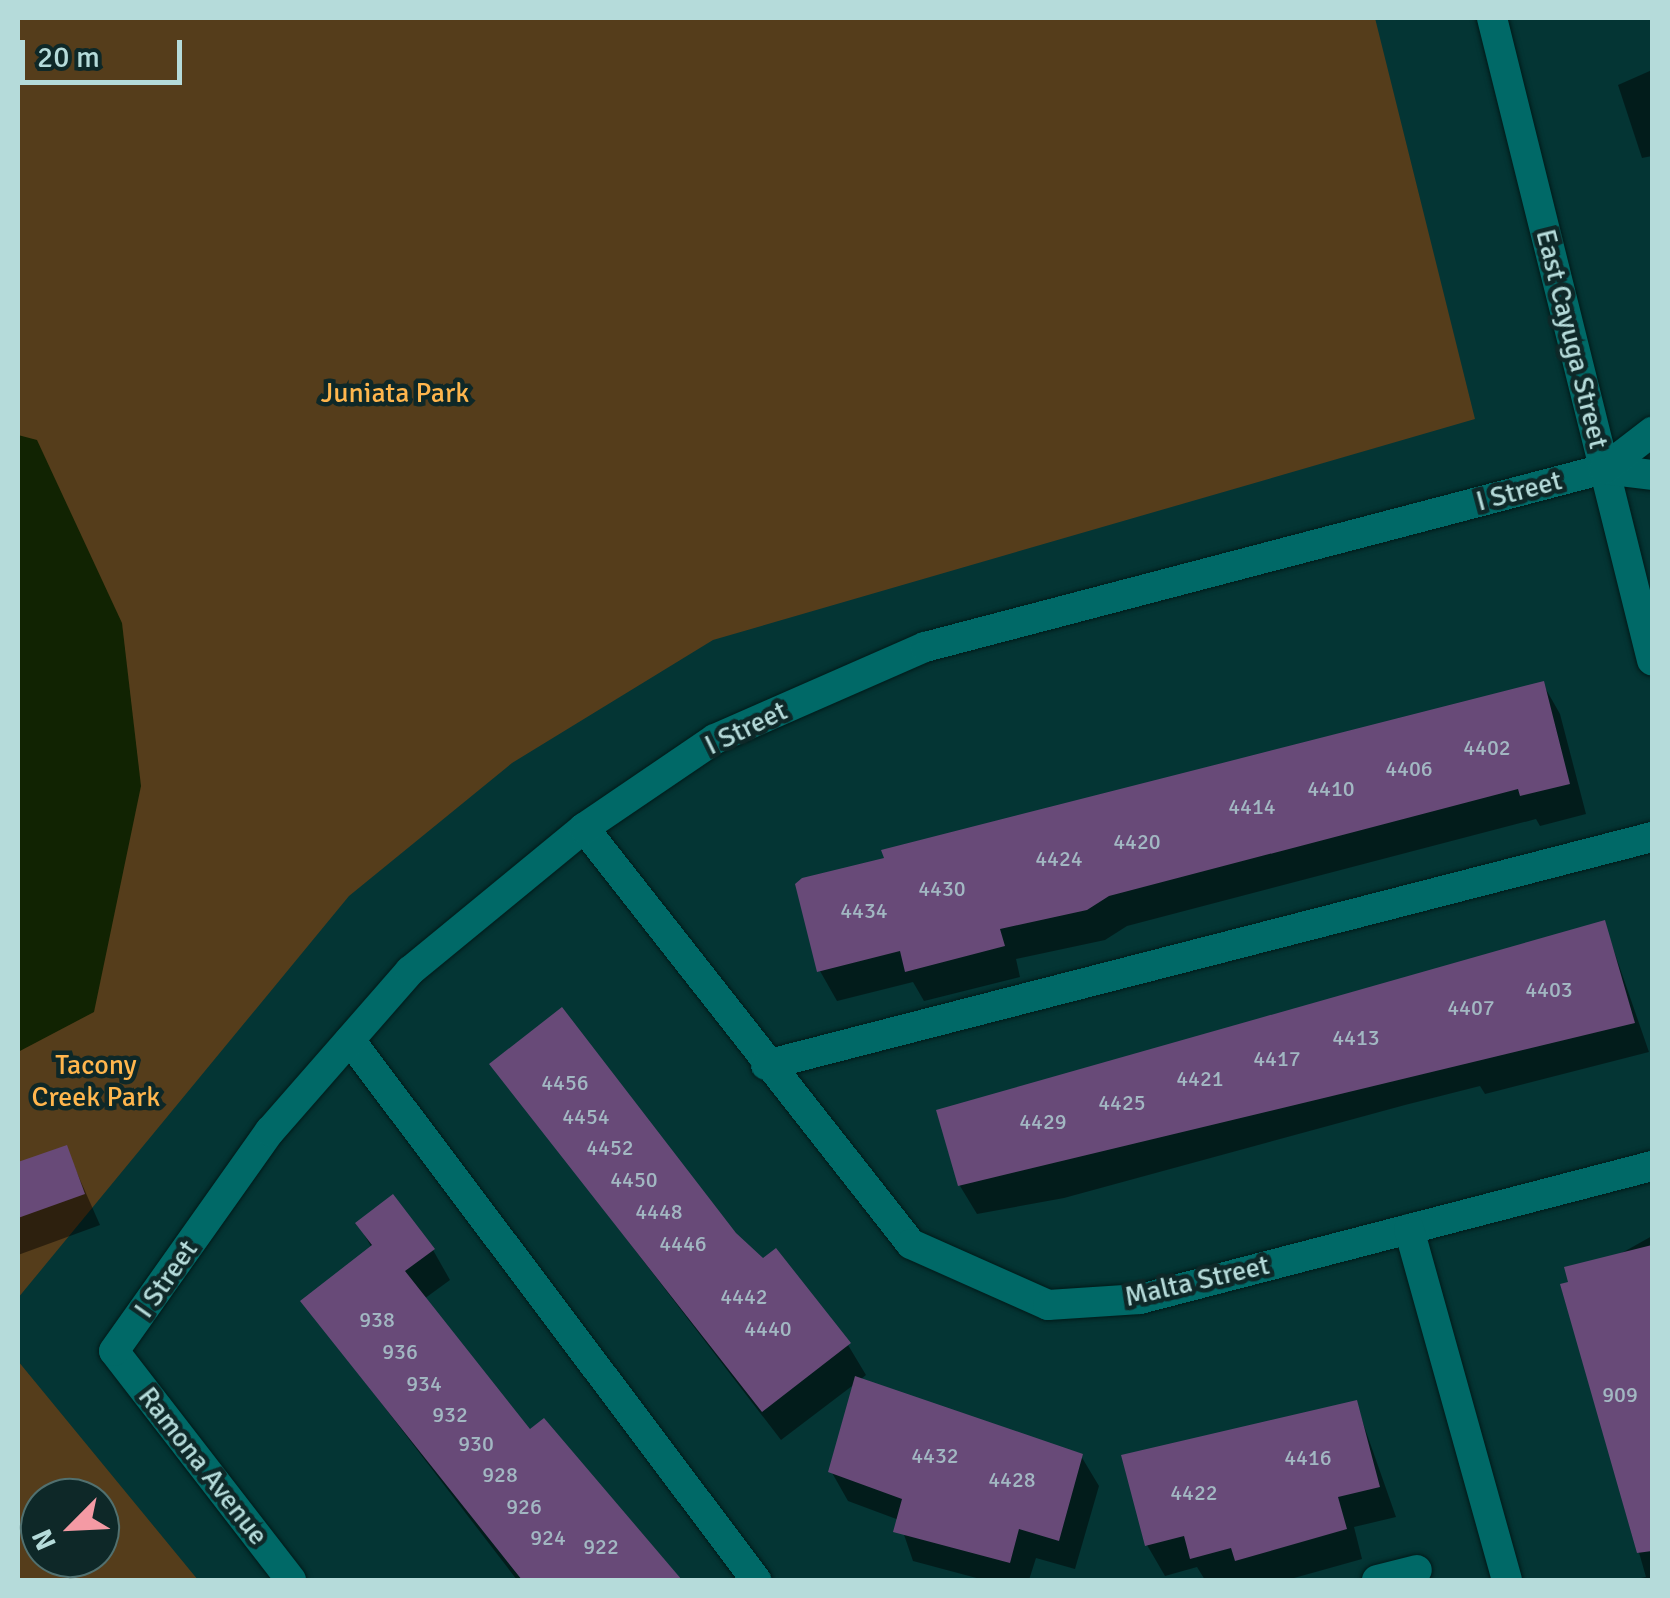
<!DOCTYPE html>
<html>
<head>
<meta charset="utf-8">
<style>
	body { margin:0 }
	#map { position:relative; width:1670px; height:1598px; overflow:hidden; background:#043534; font-family:Signika,sans-serif }
	div>[style] { position:absolute }
	.green>* { inset:0; background:#553d1b }
	.water>* { inset:0; background:#112302 }
	.shadow>* { inset:0; background:#0007 }
	.building>* { inset:0; background:#684a78 }
	.roads { filter:drop-shadow(0 0 2px #011a19) drop-shadow(0 0 2px #011a19) }
	.minor>* { height:30px; margin:-15px; padding:0 15px; transform-origin:15px; border-radius:15px; background:#006967 }
	span { translate:-50% -50%; white-space:nowrap; text-align:center; line-height:1.15; -webkit-text-stroke:9px #0e2828; paint-order:stroke }
	.number-label { font-size:22px; color:#a2b7c2 }
	.number-label span { -webkit-text-stroke-width:0 }
	.street-label { font-size:28px; color:#b5dbda }
	.park-label { font-size:28px; color:#ffb64d }
	.frame { position:absolute; inset:0; border:20px solid #b5dbda; pointer-events:none }
	.north { position:absolute; left:20px; top:1478px; width:100px; height:100px; box-sizing:border-box; background:#0e2828; border:2px solid #51706f; border-radius:50%; rotate:246deg; font-size:28px; font-weight:700; line-height:40px; text-align:center; color:#b5dbda }
	.north::after { content:''; display:block; margin:auto; width:35px; height:45px; background:#f49aa4; clip-path:polygon(50% 0,100% 100%,50% 72%,0 100%) }
	.scale { position:absolute; left:20px; top:40px; width:162px; height:45px; box-sizing:border-box; border:5px solid #b5dbda; border-top:0; padding-left:12px; font-size:30px; line-height:35px; white-space:nowrap; color:#b5dbda; -webkit-text-stroke:8px #0e2828; paint-order:stroke }
</style>
</head>
<body>
<div id="map">
	<div class="green">
		<i style="clip-path:polygon(18px 18px,1375px 18px,1475px 419px,713px 640px,512px 763px,349px 896px,18px 1298px)"></i>
		<i style="clip-path:polygon(evenodd,18px 1361px,198px 1580px,18px 1580px,18px 1361px,40px 1498px,100px 1498px,100px 1558px,40px 1558px,40px 1498px)"></i>
	</div>
	<div class="water">
		<i style="clip-path:polygon(18px 435px,37px 440px,122px 623px,141px 786px,94px 1012px,18px 1052px)"></i>
	</div>
	<div class="shadow">
		<i style="clip-path:polygon(1652px 70px,1652px 156px,1642px 158px,1618px 85px)"></i>
		<i style="clip-path:polygon(1543px 684px,1560px 714px,1586px 814px,1540px 826px,1536px 819px,1127px 926px,1105px 940px,1016px 959px,1020px 977px,924px 1001px,913px 982px,837px 1001px,820px 971px)"></i>
		<i style="clip-path:polygon(1604px 922px,1649px 1052px,1485px 1094px,1480px 1086px,1405px 1105px,1064px 1198px,977px 1214px,960px 1186px,940px 1111px)"></i>
		<i style="clip-path:polygon(492px 1064px,734px 1234px,848px 1345px,866px 1375px,860px 1380px,1081px 1456px,1099px 1486px,1075px 1569px,1036px 1558px,1029px 1580px,984px 1580px,913px 1561px,899px 1520px,848px 1501px,831px 1471px,856px 1383px,781px 1440px)"></i>
		<i style="clip-path:polygon(66px 1148px,100px 1225px,18px 1255px,18px 1165px)"></i>
		<i style="clip-path:polygon(358px 1224px,433px 1250px,450px 1280px,424px 1299px,530px 1432px,544px 1422px,677px 1580px,517px 1580px,303px 1301px,372px 1248px)"></i>
		<i style="clip-path:polygon(1652px 1236px,1652px 1580px,1631px 1580px,1646px 1577px,1563px 1286px)"></i>
		<i style="clip-path:polygon(1356px 1403px,1396px 1517px,1354px 1527px,1362px 1559px,1287px 1580px,1205px 1580px,1197px 1567px,1165px 1576px,1147px 1545px)"></i>
	</div>
	<div class="building">
		<i style="clip-path:polygon(1544px 681px,1570px 784px,1520px 796px,1518px 789px,1109px 896px,1087px 910px,1000px 929px,1005px 946px,905px 972px,900px 951px,817px 972px,795px 884px,802px 878px,884px 858px,881px 850px)"></i>
		<i style="clip-path:polygon(1605px 920px,1635px 1023px,958px 1186px,936px 1110px)"></i>
		<i style="clip-path:polygon(562px 1007px,736px 1233px,763px 1258px,776px 1248px,851px 1343px,762px 1412px,489px 1064px)"></i>
		<i style="clip-path:polygon(67px 1145px,85px 1194px,18px 1218px,18px 1162px)"></i>
		<i style="clip-path:polygon(393px 1194px,435px 1249px,405px 1271px,530px 1429px,544px 1418px,682px 1580px,522px 1580px,300px 1301px,372px 1245px,355px 1223px)"></i>
		<i style="clip-path:polygon(1652px 1245px,1652px 1551px,1637px 1553px,1560px 1284px,1568px 1282px,1564px 1267px)"></i>
		<i style="clip-path:polygon(855px 1376px,1083px 1454px,1059px 1541px,1019px 1529px,1010px 1563px,893px 1532px,902px 1499px,828px 1472px)"></i>
		<i style="clip-path:polygon(1357px 1400px,1380px 1487px,1338px 1497px,1347px 1529px,1235px 1561px,1231px 1548px,1190px 1559px,1184px 1536px,1145px 1546px,1121px 1455px)"></i>
	</div>
	<div class="roads">
		<div class="minor">
			<i style="left:1492px;top:18px;width:662px;rotate:76.01deg"></i>
			<i style="left:1604px;top:469px;width:48px;rotate:7.1deg"></i>
			<i style="left:584px;top:828px;width:529px;rotate:51.83deg"></i>
			<i style="left:911px;top:1244px;width:150px;rotate:24deg"></i>
			<i style="left:1048px;top:1305px;width:92px;rotate:-3.7deg"></i>
			<i style="left:1140px;top:1299px;width:529px;rotate:-14.56deg"></i>
			<i style="left:350px;top:1040px;width:676px;rotate:53.06deg"></i>
			<i style="left:766px;top:1065px;width:915px;rotate:-14.43deg"></i>
			<i style="left:1409px;top:1229px;width:364px;rotate:74.4deg"></i>
			<i style="left:291px;top:1580px;width:289px;rotate:-127.7deg"></i>
			<i style="left:114px;top:1351px;width:270px;rotate:-54.7deg"></i>
			<i style="left:270px;top:1131px;width:213px;rotate:-48.8deg"></i>
			<i style="left:410px;top:971px;width:225px;rotate:-39.4deg"></i>
			<i style="left:584px;top:828px;width:158px;rotate:-34.2deg"></i>
			<i style="left:715px;top:739px;width:229px;rotate:-23.7deg"></i>
			<i style="left:925px;top:647px;width:702px;rotate:-14.69deg"></i>
			<i style="left:1604px;top:469px;width:61px;rotate:-37.6deg"></i>
			<i style="left:1377px;top:1580px;width:41px;rotate:-14deg"></i>
		</div>
	</div>
	<div class="number-label">
		<span style="left:1487px;top:748px">4402</span>
		<span style="left:1409px;top:769px">4406</span>
		<span style="left:1331px;top:789px">4410</span>
		<span style="left:1252px;top:807px">4414</span>
		<span style="left:1137px;top:842px">4420</span>
		<span style="left:1059px;top:859px">4424</span>
		<span style="left:942px;top:889px">4430</span>
		<span style="left:864px;top:911px">4434</span>
		<span style="left:1549px;top:990px">4403</span>
		<span style="left:1471px;top:1008px">4407</span>
		<span style="left:1356px;top:1038px">4413</span>
		<span style="left:1277px;top:1059px">4417</span>
		<span style="left:1200px;top:1079px">4421</span>
		<span style="left:565px;top:1083px">4456</span>
		<span style="left:1122px;top:1103px">4425</span>
		<span style="left:586px;top:1117px">4454</span>
		<span style="left:1043px;top:1122px">4429</span>
		<span style="left:610px;top:1148px">4452</span>
		<span style="left:634px;top:1180px">4450</span>
		<span style="left:659px;top:1212px">4448</span>
		<span style="left:683px;top:1244px">4446</span>
		<span style="left:744px;top:1297px">4442</span>
		<span style="left:377px;top:1320px">938</span>
		<span style="left:768px;top:1329px">4440</span>
		<span style="left:400px;top:1352px">936</span>
		<span style="left:424px;top:1384px">934</span>
		<span style="left:1620px;top:1395px">909</span>
		<span style="left:450px;top:1415px">932</span>
		<span style="left:476px;top:1444px">930</span>
		<span style="left:935px;top:1456px">4432</span>
		<span style="left:1308px;top:1458px">4416</span>
		<span style="left:500px;top:1475px">928</span>
		<span style="left:1012px;top:1480px">4428</span>
		<span style="left:1194px;top:1493px">4422</span>
		<span style="left:524px;top:1507px">926</span>
		<span style="left:548px;top:1538px">924</span>
		<span style="left:601px;top:1547px">922</span>
	</div>
	<div class="street-label">
		<span style="left:1572px;top:339px;rotate:76deg">East Cayuga Street</span>
		<span style="left:1519px;top:491px;rotate:-15deg">I Street</span>
		<span style="left:746px;top:728px;rotate:-26deg">I Street</span>
		<span style="left:166px;top:1279px;rotate:-55deg">I Street</span>
		<span style="left:1197px;top:1281px;rotate:-13deg">Malta Street</span>
		<span style="left:203px;top:1466px;rotate:52deg">Ramona Avenue</span>
	</div>
	<div class="park-label">
		<span style="left:395px;top:393px">Juniata Park</span>
		<span style="left:96px;top:1081px">Tacony<br>Creek Park</span>
	</div>
	<div class="frame"></div>
	<div class="north">N</div>
	<div class="scale">20 m</div>
</div>
</body>
</html>
